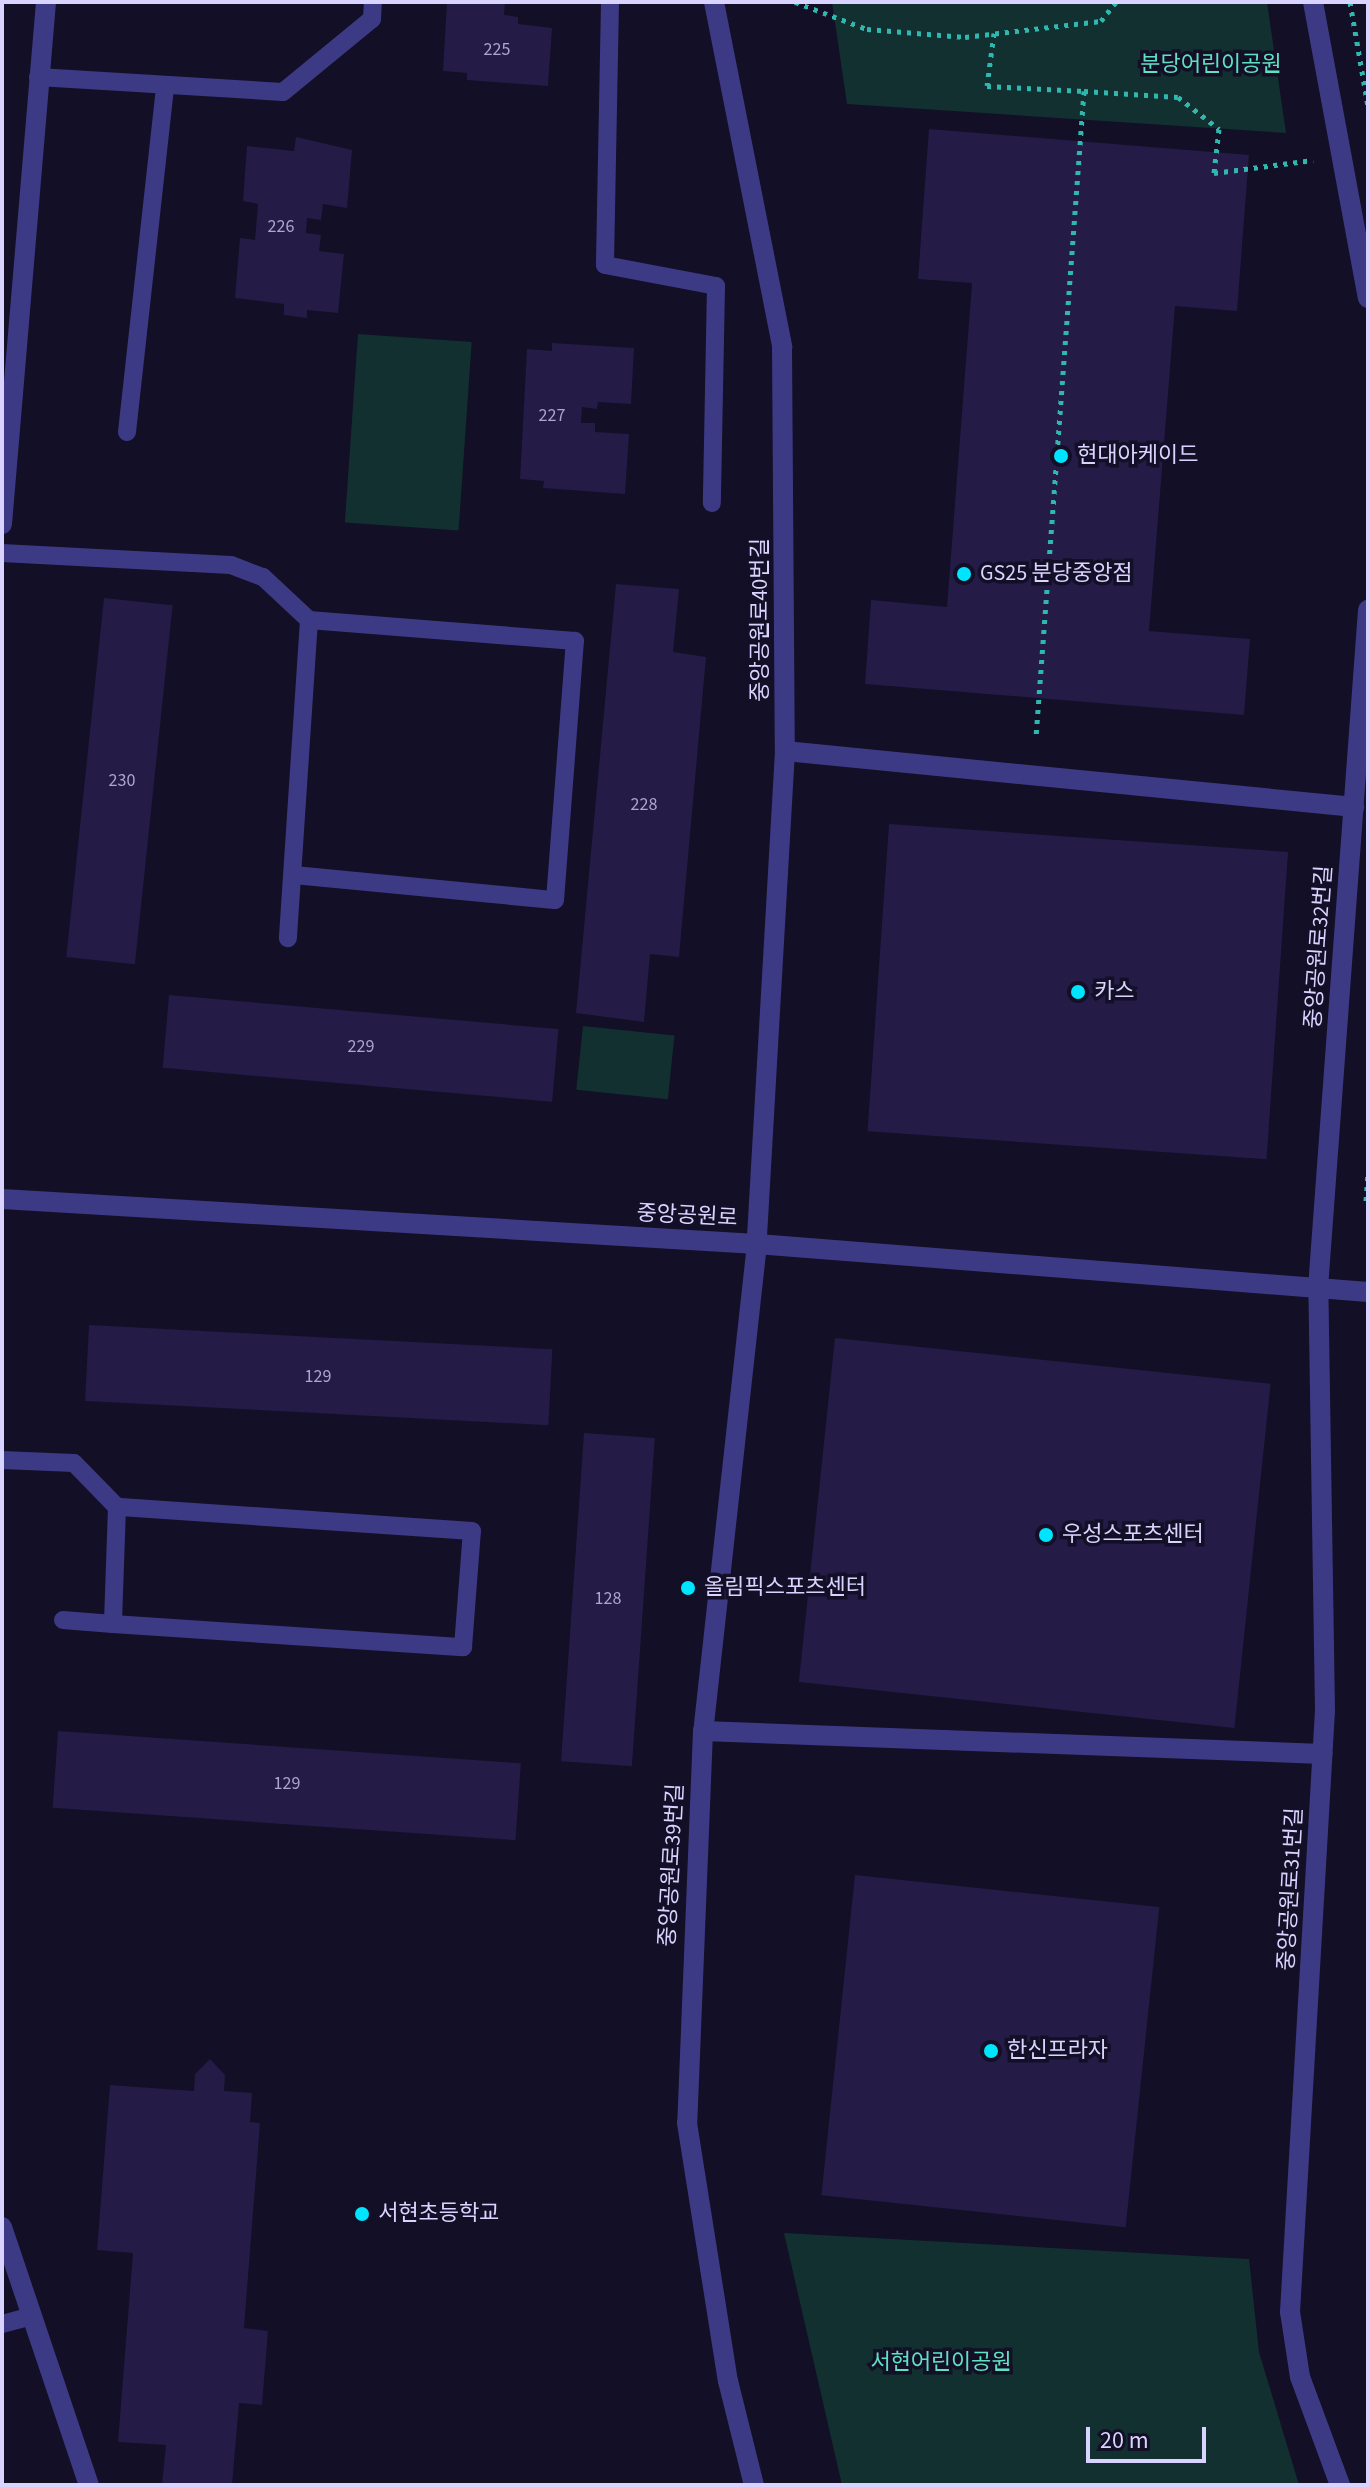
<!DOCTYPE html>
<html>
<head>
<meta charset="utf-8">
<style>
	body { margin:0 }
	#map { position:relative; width:1370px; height:2487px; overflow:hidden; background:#130f26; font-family:"Source Sans 3","Noto Sans KR",sans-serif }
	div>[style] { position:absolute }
	.green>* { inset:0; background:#12302f; transform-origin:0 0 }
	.building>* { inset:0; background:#241b47; transform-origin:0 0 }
	.path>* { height:5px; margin-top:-2.5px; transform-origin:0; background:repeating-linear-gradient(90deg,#2fb8b0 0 4px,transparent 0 10px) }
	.service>* { height:18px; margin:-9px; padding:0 9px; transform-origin:9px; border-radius:9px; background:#3d3a85 }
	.minor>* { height:20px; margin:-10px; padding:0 10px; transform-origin:10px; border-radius:10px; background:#3d3a85 }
	.tertiary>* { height:20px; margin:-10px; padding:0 10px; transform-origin:10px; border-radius:10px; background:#3d3a85 }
	.dots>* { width:22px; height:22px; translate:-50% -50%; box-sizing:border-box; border:4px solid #130f26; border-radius:50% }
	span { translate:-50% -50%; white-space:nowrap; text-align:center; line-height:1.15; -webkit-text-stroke:7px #130f26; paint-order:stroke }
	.number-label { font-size:18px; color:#aca6d1 }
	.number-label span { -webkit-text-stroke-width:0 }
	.park-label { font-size:22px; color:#5fe0c0 }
	.poi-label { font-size:22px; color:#d9d4ff }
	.left { translate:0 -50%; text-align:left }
	.street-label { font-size:22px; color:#d9d4ff }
	.frame { position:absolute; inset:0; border:4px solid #d9d4ff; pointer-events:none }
	.scale { position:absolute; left:1086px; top:2427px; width:120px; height:36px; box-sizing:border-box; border:4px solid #d9d4ff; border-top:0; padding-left:10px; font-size:24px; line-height:28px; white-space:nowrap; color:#d9d4ff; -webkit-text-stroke:6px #130f26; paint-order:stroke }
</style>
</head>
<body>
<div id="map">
	<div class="green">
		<i style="clip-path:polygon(832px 2px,1267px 2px,1286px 133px,847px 104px)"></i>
		<i style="left:358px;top:334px;width:114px;height:189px;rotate:4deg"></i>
		<i style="left:583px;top:1026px;width:92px;height:64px;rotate:6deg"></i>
		<i style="clip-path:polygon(784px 2233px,1249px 2259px,1259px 2352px,1299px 2485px,842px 2485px)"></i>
	</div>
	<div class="building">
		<i style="clip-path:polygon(447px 2px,505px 2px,504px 15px,518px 17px,518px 24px,552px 28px,548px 86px,467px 80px,467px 73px,443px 71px)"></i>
		<i style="clip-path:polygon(929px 129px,1249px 155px,1237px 311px,1175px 306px,1149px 631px,1250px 639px,1244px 715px,865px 684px,871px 600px,947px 607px,972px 283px,918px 279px)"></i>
		<i style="clip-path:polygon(296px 137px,352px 150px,347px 208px,323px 204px,321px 220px,307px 218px,306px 233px,321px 235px,319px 251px,344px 254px,338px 313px,307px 310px,307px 318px,284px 315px,284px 304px,235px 298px,240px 238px,255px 240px,258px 204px,243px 201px,247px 146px,294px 151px)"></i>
		<i style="clip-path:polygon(552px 343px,634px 348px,631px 404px,598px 402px,597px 409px,582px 407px,581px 423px,595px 423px,595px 432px,629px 434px,625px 494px,543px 488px,544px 481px,520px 479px,527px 349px,552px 351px)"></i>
		<i style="clip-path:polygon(616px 584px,679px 589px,673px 652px,706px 657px,679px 957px,650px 954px,644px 1022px,576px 1013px)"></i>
		<i style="left:104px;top:598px;width:69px;height:361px;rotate:6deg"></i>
		<i style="left:889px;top:824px;width:400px;height:308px;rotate:4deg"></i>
		<i style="left:169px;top:995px;width:391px;height:73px;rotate:5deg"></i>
		<i style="left:89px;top:1325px;width:464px;height:76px;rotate:3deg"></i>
		<i style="left:835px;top:1338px;width:438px;height:346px;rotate:6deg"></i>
		<i style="left:584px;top:1433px;width:71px;height:329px;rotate:4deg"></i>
		<i style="left:58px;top:1731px;width:464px;height:77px;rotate:4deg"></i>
		<i style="left:855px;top:1875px;width:306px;height:322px;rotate:6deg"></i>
		<i style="clip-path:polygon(210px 2059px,225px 2075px,224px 2091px,252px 2093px,250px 2122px,260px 2123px,244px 2328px,268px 2331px,262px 2405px,239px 2403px,232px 2485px,162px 2485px,166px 2445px,118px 2442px,133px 2253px,97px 2250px,110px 2085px,194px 2091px,195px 2074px)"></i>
	</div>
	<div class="path">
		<i style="left:795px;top:2px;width:77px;rotate:20.6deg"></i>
		<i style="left:867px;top:29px;width:98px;rotate:4.7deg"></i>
		<i style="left:965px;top:37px;width:137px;rotate:-6.7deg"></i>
		<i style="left:1101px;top:21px;width:24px;rotate:-52deg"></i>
		<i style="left:1350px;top:2px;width:106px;rotate:80.2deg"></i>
		<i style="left:994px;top:33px;width:53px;rotate:97.5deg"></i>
		<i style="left:987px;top:86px;width:97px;rotate:3deg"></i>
		<i style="left:1084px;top:91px;width:648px;rotate:94.25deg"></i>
		<i style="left:1084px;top:91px;width:94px;rotate:3.7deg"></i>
		<i style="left:1178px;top:97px;width:52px;rotate:38deg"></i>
		<i style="left:1219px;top:129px;width:44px;rotate:96.5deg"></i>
		<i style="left:1214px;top:173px;width:100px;rotate:-7.5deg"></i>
		<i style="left:1366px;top:1201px;width:27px;rotate:-86deg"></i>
	</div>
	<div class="service">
		<i style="left:610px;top:2px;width:263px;rotate:91.1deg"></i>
		<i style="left:605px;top:265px;width:113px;rotate:10.7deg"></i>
		<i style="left:716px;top:286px;width:217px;rotate:91.1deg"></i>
		<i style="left:38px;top:77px;width:245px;rotate:3.5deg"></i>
		<i style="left:283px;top:92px;width:115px;rotate:-39.4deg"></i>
		<i style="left:372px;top:19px;width:17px;rotate:-87deg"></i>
		<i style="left:127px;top:432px;width:348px;rotate:-83.7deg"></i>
		<i style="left:2px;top:553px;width:229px;rotate:3deg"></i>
		<i style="left:231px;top:565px;width:34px;rotate:21deg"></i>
		<i style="left:263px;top:577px;width:63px;rotate:43.1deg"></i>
		<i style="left:309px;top:620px;width:319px;rotate:93.8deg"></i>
		<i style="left:294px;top:875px;width:262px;rotate:5.5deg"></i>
		<i style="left:555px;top:900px;width:260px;rotate:-85.6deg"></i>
		<i style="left:575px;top:641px;width:267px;rotate:-175.5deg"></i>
		<i style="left:2px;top:1460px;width:72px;rotate:2.4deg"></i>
		<i style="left:74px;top:1463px;width:62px;rotate:45.7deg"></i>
		<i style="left:117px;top:1507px;width:117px;rotate:92deg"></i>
		<i style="left:113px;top:1624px;width:351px;rotate:3.8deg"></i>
		<i style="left:463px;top:1647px;width:116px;rotate:-85.6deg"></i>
		<i style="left:472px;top:1531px;width:356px;rotate:-176.1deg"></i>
		<i style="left:63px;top:1620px;width:50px;rotate:4.6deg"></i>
		<i style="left:2px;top:2324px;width:31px;rotate:-15deg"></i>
	</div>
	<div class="minor">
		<i style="left:714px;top:2px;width:352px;rotate:78.8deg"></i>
		<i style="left:782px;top:347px;width:404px;rotate:89.6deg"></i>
		<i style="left:785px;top:751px;width:494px;rotate:93.3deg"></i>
		<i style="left:757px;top:1244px;width:490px;rotate:96.3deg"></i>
		<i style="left:703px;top:1731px;width:392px;rotate:92.3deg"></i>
		<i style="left:687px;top:2123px;width:261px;rotate:81deg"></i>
		<i style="left:728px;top:2381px;width:107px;rotate:76deg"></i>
		<i style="left:1313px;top:2px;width:301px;rotate:79.5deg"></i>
		<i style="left:2px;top:524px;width:524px;rotate:-85.18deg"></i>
		<i style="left:785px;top:751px;width:572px;rotate:5.62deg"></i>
		<i style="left:703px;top:1731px;width:620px;rotate:2.12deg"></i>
		<i style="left:2px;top:2227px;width:272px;rotate:71.4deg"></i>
		<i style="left:1340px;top:2485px;width:115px;rotate:-110.3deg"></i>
		<i style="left:1300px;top:2377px;width:66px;rotate:-98.7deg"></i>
		<i style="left:1290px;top:2312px;width:602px;rotate:-86.67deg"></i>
		<i style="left:1325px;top:1711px;width:423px;rotate:-90.9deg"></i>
		<i style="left:1318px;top:1288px;width:680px;rotate:-85.78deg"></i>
	</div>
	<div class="tertiary">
		<i style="left:2px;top:1199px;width:756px;rotate:3.41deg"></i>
		<i style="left:757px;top:1244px;width:613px;rotate:4.49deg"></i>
	</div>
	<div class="dots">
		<i style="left:1061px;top:456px;background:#00e5ff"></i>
		<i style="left:964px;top:574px;background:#00e5ff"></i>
		<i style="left:1078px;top:992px;background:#00e5ff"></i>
		<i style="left:1046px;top:1535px;background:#00e5ff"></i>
		<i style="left:688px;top:1588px;background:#00e5ff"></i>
		<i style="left:991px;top:2051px;background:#00e5ff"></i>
		<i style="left:362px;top:2214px;background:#00e5ff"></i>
	</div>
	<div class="number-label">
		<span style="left:497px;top:50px">225</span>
		<span style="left:281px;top:227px">226</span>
		<span style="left:552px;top:416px">227</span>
		<span style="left:122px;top:781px">230</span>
		<span style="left:644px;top:805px">228</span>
		<span style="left:361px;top:1047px">229</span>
		<span style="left:318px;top:1377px">129</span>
		<span style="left:608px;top:1599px">128</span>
		<span style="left:287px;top:1784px">129</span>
	</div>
	<div class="park-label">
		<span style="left:1211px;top:65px">분당어린이공원</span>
		<span style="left:941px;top:2363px">서현어린이공원</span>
	</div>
	<div class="poi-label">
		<span class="left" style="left:1077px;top:456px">현대아케이드</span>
		<span class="left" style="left:980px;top:574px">GS25 분당중앙점</span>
		<span class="left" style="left:1094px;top:992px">카스</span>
		<span class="left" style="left:1062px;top:1535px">우성스포츠센터</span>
		<span class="left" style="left:704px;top:1588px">올림픽스포츠센터</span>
		<span class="left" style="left:1007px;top:2051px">한신프라자</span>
		<span class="left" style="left:378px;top:2214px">서현초등학교</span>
	</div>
	<div class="street-label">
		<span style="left:761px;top:620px;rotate:-90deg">중앙공원로40번길</span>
		<span style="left:1319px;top:947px;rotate:-86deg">중앙공원로32번길</span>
		<span style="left:687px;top:1216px;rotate:3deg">중앙공원로</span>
		<span style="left:672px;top:1865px;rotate:-87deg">중앙공원로39번길</span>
		<span style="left:1291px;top:1889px;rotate:-87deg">중앙공원로31번길</span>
	</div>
	<div class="frame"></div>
	<div class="scale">20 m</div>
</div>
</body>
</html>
